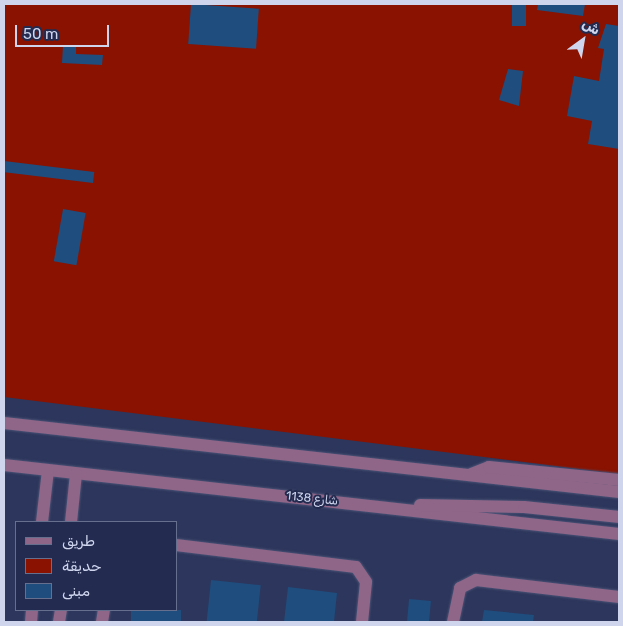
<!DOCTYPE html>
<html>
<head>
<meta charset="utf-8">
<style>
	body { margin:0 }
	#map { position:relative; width:623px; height:626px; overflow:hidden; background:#2d365c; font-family:Rubik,"Noto Naskh Arabic",sans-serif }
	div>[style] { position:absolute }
	.green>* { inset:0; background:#891200 }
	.building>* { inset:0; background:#1f4d7d; transform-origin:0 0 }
	.roads { filter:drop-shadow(0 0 1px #4a5376) drop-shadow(0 0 1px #4a5376) }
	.minor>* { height:12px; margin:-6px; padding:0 6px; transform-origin:6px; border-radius:6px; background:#8f6688 }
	span { translate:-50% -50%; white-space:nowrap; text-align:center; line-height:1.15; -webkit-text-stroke:4px #232b50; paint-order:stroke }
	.street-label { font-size:12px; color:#ced5ed }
	.frame { position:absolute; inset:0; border:5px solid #ced5ed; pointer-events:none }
	.legend { position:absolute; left:15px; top:521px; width:162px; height:90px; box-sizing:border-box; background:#232b50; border:1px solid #676f8f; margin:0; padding:6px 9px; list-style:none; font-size:15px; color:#ced5ed }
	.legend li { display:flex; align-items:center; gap:10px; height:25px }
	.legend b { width:25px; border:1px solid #676f8f }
	.north { position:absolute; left:558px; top:15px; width:50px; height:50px; -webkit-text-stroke:4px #232b50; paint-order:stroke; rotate:32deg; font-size:14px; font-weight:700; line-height:20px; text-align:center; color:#ced5ed }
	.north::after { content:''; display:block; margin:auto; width:18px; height:22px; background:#ced5ed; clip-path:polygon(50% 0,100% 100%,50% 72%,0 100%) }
	.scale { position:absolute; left:15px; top:25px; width:94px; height:22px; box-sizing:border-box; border:2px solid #ced5ed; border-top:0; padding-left:6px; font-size:15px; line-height:18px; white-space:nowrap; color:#ced5ed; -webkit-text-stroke:4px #232b50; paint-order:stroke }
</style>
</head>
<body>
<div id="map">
	<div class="green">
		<i style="clip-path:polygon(4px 4px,619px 4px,619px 474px,4px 397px)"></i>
	</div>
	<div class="building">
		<i style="left:191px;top:4px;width:68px;height:40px;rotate:4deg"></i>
		<i style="left:512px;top:4px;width:14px;height:22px"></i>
		<i style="clip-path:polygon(538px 4px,585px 4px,583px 16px,537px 10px)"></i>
		<i style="clip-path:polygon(606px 24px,619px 26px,619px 149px,588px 144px,592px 121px,567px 116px,574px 76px,599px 81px,604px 49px,598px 48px)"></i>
		<i style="clip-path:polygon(63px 45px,76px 46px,76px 54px,103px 55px,102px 65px,62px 63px)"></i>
		<i style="clip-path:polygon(508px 69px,523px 71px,519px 106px,499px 100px)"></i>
		<i style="left:4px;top:161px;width:91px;height:11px;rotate:7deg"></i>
		<i style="left:63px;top:209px;width:23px;height:53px;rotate:10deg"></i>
		<i style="left:211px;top:580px;width:50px;height:42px;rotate:6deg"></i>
		<i style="clip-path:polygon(288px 587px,337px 593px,334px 622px,284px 622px)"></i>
		<i style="left:409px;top:599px;width:22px;height:23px;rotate:5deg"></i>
		<i style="left:131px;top:610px;width:50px;height:12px"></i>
		<i style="clip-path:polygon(484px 610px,534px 615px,533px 622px,482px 622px)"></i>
	</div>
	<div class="roads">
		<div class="minor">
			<i style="left:4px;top:423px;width:619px;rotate:6.4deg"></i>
			<i style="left:4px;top:465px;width:619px;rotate:6.4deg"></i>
			<i style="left:471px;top:474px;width:19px;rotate:-21deg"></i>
			<i style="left:489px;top:467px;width:131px;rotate:5.7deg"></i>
			<i style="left:420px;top:505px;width:104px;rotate:1.1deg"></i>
			<i style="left:524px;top:507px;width:96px;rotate:6deg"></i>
			<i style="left:42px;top:522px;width:52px;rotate:-83.4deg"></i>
			<i style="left:71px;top:522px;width:48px;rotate:-84.1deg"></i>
			<i style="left:176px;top:545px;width:181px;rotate:7deg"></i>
			<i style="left:356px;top:567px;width:18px;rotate:56deg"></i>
			<i style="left:366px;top:582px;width:40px;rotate:95.7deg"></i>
			<i style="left:31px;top:622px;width:12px;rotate:-85deg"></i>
			<i style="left:59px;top:622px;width:12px;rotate:-81deg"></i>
			<i style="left:102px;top:622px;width:12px;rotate:-81deg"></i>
			<i style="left:453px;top:622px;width:35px;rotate:-78deg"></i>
			<i style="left:460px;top:588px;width:18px;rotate:-27deg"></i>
			<i style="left:476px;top:580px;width:144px;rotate:6.8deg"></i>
		</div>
	</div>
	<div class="street-label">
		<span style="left:312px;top:499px;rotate:6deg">شارع 1138</span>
	</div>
	<div class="frame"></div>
	<ul class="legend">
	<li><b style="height:6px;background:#8f6688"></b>طريق</li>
	<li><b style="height:14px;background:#891200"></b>حديقة</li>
	<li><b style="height:14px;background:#1f4d7d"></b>مبنى</li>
	</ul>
	<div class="north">ش</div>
	<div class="scale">50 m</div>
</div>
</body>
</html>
